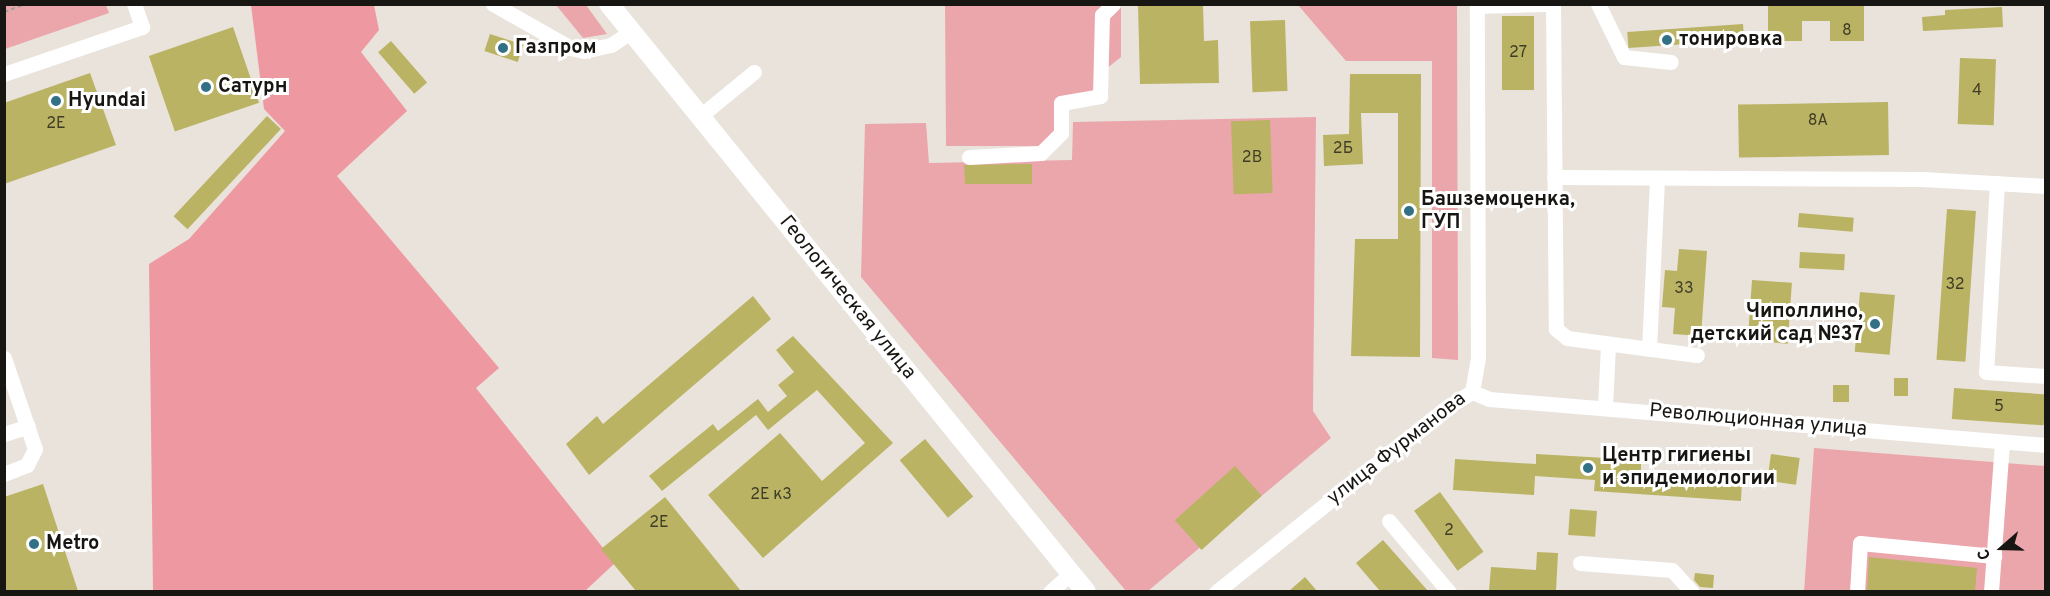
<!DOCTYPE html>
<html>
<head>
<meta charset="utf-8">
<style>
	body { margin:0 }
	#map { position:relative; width:2050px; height:596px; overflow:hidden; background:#e9e3db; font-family:Overpass,sans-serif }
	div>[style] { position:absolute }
	.green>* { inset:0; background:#eba6ac }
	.forest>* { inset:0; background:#ee99a1 }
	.building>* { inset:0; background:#bab363; transform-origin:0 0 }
	.path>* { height:2px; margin-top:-1px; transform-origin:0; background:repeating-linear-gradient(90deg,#a39e98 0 4.5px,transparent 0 7.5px) }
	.minor>* { height:15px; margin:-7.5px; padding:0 7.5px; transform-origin:7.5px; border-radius:7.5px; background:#fff }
	.major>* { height:20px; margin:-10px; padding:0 10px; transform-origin:10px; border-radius:10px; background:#fff }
	.dots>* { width:16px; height:16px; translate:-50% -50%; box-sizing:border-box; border:3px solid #fff; border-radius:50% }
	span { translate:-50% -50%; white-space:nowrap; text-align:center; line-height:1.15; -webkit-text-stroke:6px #fff; paint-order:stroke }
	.number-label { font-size:16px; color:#403d27 }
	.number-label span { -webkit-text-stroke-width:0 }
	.poi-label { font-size:20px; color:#181613; font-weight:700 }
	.left { translate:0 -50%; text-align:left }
	.right { translate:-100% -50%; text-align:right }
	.street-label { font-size:20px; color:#181613 }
	.frame { position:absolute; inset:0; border:6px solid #181613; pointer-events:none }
	.north { position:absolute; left:1972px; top:518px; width:60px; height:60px; -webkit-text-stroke:4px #fff; paint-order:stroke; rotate:250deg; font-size:16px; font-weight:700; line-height:24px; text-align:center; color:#181613 }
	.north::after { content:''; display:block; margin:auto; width:21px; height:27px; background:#181613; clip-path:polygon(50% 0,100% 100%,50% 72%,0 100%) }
</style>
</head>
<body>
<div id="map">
	<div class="green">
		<i style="clip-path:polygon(1115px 4px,1121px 6px,1121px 57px,1096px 77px,1096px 104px,1062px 108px,1056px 146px,946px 146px,945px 5px)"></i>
		<i style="clip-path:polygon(4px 5px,106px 5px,109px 13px,5px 49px)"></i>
		<i style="clip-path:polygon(556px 5px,586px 5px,607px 34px,583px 38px)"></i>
		<i style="clip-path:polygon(1298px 5px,1457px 5px,1458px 360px,1432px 358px,1432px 61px,1346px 61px)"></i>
		<i style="clip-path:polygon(1316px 117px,1313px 411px,1331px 438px,1148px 591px,1126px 591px,861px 277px,865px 124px,926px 123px,929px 163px,1072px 160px,1073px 122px)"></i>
		<i style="clip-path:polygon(1814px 448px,2045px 466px,2045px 591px,1804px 592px)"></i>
	</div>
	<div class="forest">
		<i style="clip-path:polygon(251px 5px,374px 5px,379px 30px,361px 52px,407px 111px,337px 176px,499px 368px,476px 388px,615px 563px,585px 591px,153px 591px,149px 264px,189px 239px,285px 131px,264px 109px)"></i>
	</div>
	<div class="building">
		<i style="clip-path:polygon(1138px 4px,1203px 4px,1204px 41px,1218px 40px,1219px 83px,1140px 84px)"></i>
		<i style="clip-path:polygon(1768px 4px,1864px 4px,1864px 41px,1830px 41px,1830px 21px,1802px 21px,1802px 41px,1768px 41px)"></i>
		<i style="clip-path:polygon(2002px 7px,2003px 27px,1923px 31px,1922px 17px,1945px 15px,1945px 10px)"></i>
		<i style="left:1502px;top:16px;width:32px;height:74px"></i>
		<i style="left:1285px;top:20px;width:71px;height:35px;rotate:88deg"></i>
		<i style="left:1743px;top:24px;width:16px;height:116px;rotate:86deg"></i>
		<i style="left:233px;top:27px;width:80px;height:89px;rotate:71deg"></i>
		<i style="left:490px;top:34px;width:35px;height:18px;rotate:18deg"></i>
		<i style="left:391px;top:41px;width:55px;height:17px;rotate:49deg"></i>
		<i style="left:1960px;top:58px;width:36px;height:66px;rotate:2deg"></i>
		<i style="clip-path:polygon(90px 73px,116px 145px,4px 184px,4px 103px)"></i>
		<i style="clip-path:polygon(1350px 74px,1421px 74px,1420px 357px,1351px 356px,1355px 239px,1398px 239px,1398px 113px,1361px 113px,1363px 164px,1324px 166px,1323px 135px,1349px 134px)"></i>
		<i style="left:1888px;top:102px;width:53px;height:150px;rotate:89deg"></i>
		<i style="left:267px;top:116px;width:19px;height:137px;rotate:43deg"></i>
		<i style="left:1270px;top:120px;width:73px;height:39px;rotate:88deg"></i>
		<i style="clip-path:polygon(1021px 164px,1032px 164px,1032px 184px,965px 184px,964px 165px)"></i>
		<i style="left:1947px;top:209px;width:29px;height:151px;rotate:4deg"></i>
		<i style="left:1799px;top:213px;width:55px;height:14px;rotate:5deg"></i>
		<i style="clip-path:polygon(1679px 249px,1707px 251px,1701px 336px,1673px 334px,1675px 308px,1662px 307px,1665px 270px,1677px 271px)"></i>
		<i style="left:1800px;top:252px;width:45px;height:16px;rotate:3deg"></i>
		<i style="left:1752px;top:280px;width:40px;height:61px;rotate:4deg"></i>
		<i style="left:1860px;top:292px;width:35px;height:60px;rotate:5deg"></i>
		<i style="clip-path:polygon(753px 296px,771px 319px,589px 475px,566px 444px,597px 416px,603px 424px)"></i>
		<i style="clip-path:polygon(793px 336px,893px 443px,763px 558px,708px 495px,780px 433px,822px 481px,865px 443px,817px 390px,768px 430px,756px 415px,662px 491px,649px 476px,713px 424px,718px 431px,758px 399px,768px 412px,787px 396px,778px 385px,794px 372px,776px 350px)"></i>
		<i style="left:1908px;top:378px;width:18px;height:14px;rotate:90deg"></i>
		<i style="left:1833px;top:385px;width:16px;height:17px"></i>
		<i style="left:1954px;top:388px;width:92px;height:31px;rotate:4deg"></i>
		<i style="left:925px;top:439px;width:75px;height:33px;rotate:50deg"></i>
		<i style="clip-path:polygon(1536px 454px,1641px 460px,1641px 472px,1742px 480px,1741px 501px,1594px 491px,1595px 480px,1535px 476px,1534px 495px,1453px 490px,1455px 459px,1536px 464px)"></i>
		<i style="left:1771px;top:454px;width:29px;height:27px;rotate:8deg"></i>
		<i style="left:1235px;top:466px;width:40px;height:81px;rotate:48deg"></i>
		<i style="clip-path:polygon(43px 484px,78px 591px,4px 591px,4px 497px)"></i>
		<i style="left:1440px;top:492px;width:74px;height:32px;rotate:54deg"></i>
		<i style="clip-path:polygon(665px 497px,741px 591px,636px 591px,601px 549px)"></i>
		<i style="left:1570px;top:509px;width:27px;height:26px;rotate:4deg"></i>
		<i style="clip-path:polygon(1383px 540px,1428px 591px,1380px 591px,1356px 563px)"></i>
		<i style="clip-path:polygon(1537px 552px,1558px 553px,1556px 591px,1489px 591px,1491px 567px,1536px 570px)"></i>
		<i style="clip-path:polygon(1869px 557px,1977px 568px,1975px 591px,1867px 590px)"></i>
		<i style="clip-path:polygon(1695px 573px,1714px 575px,1713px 588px,1700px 587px,1694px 580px)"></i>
		<i style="clip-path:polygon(1305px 577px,1317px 591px,1289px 591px)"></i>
	</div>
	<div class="path">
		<i style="left:4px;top:12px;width:23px;rotate:-20deg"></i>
	</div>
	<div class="minor">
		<i style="left:493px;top:4px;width:90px;rotate:29.4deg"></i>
		<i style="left:571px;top:48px;width:13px;rotate:13deg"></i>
		<i style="left:584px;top:51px;width:28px;rotate:-13deg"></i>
		<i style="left:611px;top:45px;width:23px;rotate:-34deg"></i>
		<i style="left:1553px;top:4px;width:325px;rotate:89.5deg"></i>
		<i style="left:1556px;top:329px;width:14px;rotate:39deg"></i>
		<i style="left:1567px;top:338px;width:131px;rotate:7.5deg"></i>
		<i style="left:1598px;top:4px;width:59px;rotate:63.9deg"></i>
		<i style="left:1624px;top:57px;width:47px;rotate:6.1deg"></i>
		<i style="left:1477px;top:6px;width:68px;rotate:-1.7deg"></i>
		<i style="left:4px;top:74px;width:146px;rotate:-18.8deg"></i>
		<i style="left:142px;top:27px;width:24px;rotate:-109deg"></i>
		<i style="left:699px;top:117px;width:71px;rotate:-39.3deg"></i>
		<i style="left:969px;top:157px;width:72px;rotate:-3.2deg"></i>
		<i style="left:1041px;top:153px;width:28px;rotate:-45deg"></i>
		<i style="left:1061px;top:133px;width:30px;rotate:-90deg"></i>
		<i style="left:1061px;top:103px;width:40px;rotate:-10deg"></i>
		<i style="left:1100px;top:96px;width:81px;rotate:-88.6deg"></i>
		<i style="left:1102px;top:15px;width:16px;rotate:-45deg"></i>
		<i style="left:1554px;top:177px;width:368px;rotate:0.3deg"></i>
		<i style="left:1922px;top:179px;width:124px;rotate:3.2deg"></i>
		<i style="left:1997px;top:183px;width:189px;rotate:93.3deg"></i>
		<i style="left:1986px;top:372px;width:60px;rotate:3.8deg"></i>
		<i style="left:1649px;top:349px;width:171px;rotate:-87.3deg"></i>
		<i style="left:4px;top:358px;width:96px;rotate:71.2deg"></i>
		<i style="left:35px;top:449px;width:18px;rotate:117deg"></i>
		<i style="left:27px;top:465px;width:25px;rotate:159deg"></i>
		<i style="left:1472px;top:392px;width:18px;rotate:22deg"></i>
		<i style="left:1489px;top:399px;width:559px;rotate:4.72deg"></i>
		<i style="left:1605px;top:408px;width:64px;rotate:-87.3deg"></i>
		<i style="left:4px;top:434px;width:25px;rotate:-18deg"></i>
		<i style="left:1389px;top:521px;width:93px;rotate:49.8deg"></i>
		<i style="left:1580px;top:563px;width:92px;rotate:4.4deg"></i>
		<i style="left:1672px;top:570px;width:30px;rotate:48deg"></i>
		<i style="left:1050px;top:592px;width:28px;rotate:-42deg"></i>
		<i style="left:1216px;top:592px;width:291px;rotate:-38.7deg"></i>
		<i style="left:1443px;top:410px;width:34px;rotate:-32deg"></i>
		<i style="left:1472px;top:392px;width:35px;rotate:-80deg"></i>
		<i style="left:1478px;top:358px;width:354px;rotate:-90.2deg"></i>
		<i style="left:1857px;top:592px;width:49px;rotate:-86.5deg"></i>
		<i style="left:1860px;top:543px;width:135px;rotate:5.5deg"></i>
		<i style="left:1991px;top:592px;width:151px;rotate:-85.8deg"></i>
	</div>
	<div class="major">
		<i style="left:609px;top:4px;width:757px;rotate:50.95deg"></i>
	</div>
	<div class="dots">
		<i style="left:1667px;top:40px;background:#327086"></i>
		<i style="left:503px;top:48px;background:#327086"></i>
		<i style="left:206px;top:87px;background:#327086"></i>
		<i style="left:56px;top:101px;background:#327086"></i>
		<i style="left:1409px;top:211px;background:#327086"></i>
		<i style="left:1875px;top:324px;background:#327086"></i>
		<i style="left:1588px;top:468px;background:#327086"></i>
		<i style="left:34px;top:544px;background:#327086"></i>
	</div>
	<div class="number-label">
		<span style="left:1847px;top:31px">8</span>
		<span style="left:1518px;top:53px">27</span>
		<span style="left:1977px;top:91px">4</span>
		<span style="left:1818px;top:121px">8А</span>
		<span style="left:56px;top:124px">2Е</span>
		<span style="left:1343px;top:149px">2Б</span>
		<span style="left:1252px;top:158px">2В</span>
		<span style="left:1955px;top:285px">32</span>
		<span style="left:1684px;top:289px">33</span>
		<span style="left:1999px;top:407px">5</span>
		<span style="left:771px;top:495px">2Е к3</span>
		<span style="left:659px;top:523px">2Е</span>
		<span style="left:1449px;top:531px">2</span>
	</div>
	<div class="poi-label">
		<span class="left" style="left:1679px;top:40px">тонировка</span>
		<span class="left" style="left:515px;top:48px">Газпром</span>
		<span class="left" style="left:218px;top:87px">Сатурн</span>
		<span class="left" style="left:68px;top:101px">Hyundai</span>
		<span class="left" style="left:1421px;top:212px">Башземоценка,<br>ГУП</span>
		<span class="right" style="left:1863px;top:324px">Чиполлино,<br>детский сад №37</span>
		<span class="left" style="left:1602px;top:468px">Центр гигиены<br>и эпидемиологии</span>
		<span class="left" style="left:46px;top:544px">Metro</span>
	</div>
	<div class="street-label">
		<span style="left:847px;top:298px;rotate:51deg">Геологическая улица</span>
		<span style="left:1758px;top:421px;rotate:5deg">Революционная улица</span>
		<span style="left:1397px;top:449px;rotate:-38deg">улица Фурманова</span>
	</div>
	<div class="frame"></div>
	<div class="north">С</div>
</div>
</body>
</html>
